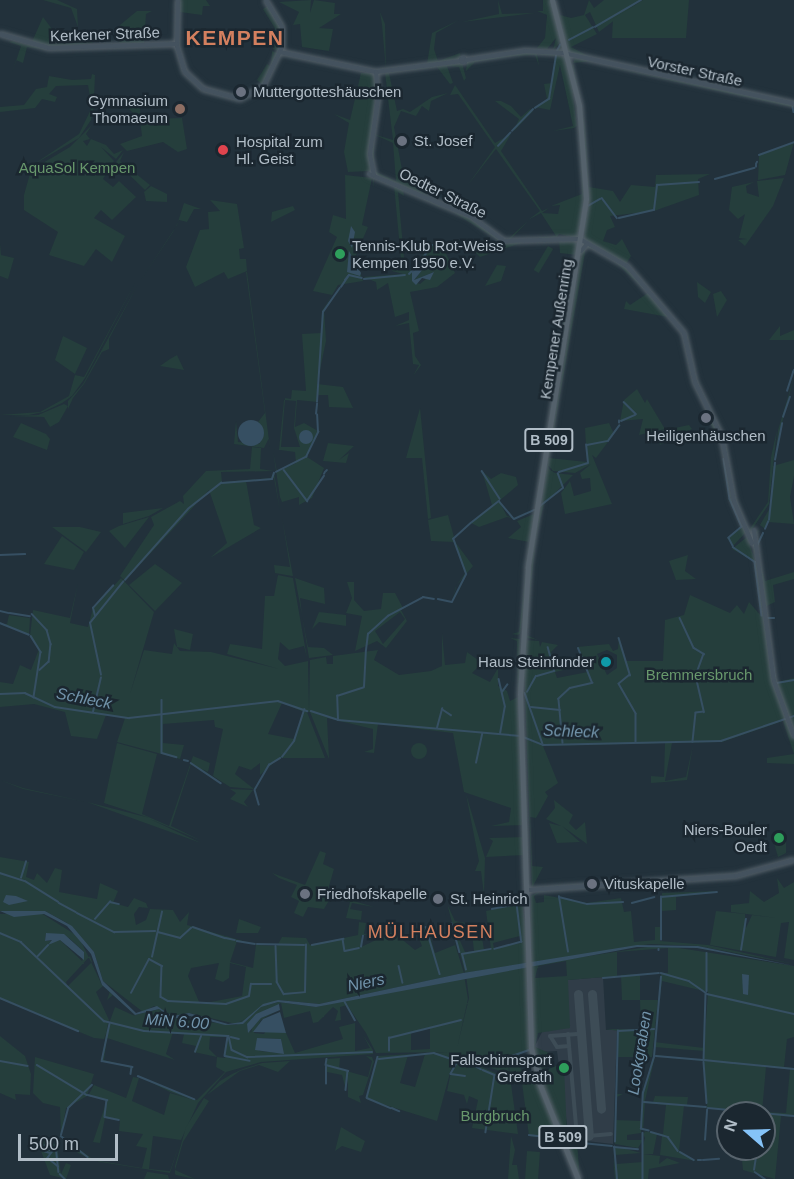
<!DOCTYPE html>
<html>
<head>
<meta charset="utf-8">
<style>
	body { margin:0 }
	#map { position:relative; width:794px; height:1179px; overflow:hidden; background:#22313b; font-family:Arial,sans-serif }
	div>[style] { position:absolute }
	.airport>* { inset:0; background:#303d48 }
	.green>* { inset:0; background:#253e3c; transform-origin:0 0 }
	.round { border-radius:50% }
	.water>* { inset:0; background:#364f62 }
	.stream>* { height:1.5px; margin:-0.75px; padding:0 0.75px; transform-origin:0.75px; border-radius:0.75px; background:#364f62 }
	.taxiway>* { height:4px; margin:-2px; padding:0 2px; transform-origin:2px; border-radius:2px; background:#3d4c56 }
	.runway>* { height:9px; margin:-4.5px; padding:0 4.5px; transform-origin:4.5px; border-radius:4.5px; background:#3d4c56 }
	.roads { filter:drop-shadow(0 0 2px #546069) drop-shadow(0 0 2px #546069) }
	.secondary>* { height:4px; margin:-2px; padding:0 2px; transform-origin:2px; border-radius:2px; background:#44525e }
	.primary>* { height:5px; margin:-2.5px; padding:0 2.5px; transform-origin:2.5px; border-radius:2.5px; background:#54616b }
	.dots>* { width:16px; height:16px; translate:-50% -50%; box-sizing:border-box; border:3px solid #1b2730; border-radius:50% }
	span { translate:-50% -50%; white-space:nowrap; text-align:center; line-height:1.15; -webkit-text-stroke:5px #1b2730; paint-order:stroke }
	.shield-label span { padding:2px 4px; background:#1b2730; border:2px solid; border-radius:4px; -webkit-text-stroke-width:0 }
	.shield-label { font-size:14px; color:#b1bdc7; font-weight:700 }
	.street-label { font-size:15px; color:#b1bdc7 }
	.poi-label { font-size:15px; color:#b1bdc7 }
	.left { translate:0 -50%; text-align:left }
	.right { translate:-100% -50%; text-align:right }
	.park-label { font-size:15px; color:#68986c }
	.water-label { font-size:16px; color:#7193aa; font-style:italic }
	.quarter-label { font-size:18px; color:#d4805f; letter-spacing:1.5px }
	.district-label { font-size:21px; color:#d4805f; font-weight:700; letter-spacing:1.5px }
	.north { position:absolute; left:716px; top:1101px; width:60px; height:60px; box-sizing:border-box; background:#1b2730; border:2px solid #57636c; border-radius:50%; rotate:290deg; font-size:16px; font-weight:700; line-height:24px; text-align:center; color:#b1bdc7 }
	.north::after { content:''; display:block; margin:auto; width:21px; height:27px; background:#85c3f8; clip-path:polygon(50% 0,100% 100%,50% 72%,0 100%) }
	.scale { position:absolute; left:18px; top:1134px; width:100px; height:27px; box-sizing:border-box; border:3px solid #b1bdc7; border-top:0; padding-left:8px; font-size:18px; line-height:21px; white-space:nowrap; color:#b1bdc7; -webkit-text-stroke:4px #1b2730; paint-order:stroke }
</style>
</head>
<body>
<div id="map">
	<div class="airport">
		<i style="clip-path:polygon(603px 977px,606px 1030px,617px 1030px,613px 1144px,569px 1139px,557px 1051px,540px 1052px,535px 1046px,568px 980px)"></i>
	</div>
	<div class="green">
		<i style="clip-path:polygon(43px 0,57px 0,77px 9px,78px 27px,71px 8px)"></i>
		<i style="clip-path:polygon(179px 0,206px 0,210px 6px,203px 6px,202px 15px,180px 12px)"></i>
		<i style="clip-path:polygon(311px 0,310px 13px,314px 0,335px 3px,334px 14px,341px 14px,319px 28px,333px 29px,329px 51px,302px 47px,300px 24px,293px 25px,299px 12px,279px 2px)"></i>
		<i style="clip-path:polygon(498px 0,502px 14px,535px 13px,462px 22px,499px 14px)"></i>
		<i style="clip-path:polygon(543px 0,551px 0,564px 50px,562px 52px,556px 51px,561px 44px,560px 40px,559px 44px,553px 50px,556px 38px,547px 49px,537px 48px,545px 38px,547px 15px,537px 11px,543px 11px)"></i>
		<i style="clip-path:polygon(553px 0,560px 15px,571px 18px,584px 15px,589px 0,594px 8px,604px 0,641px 0,599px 32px,590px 12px,585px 15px,597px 34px,571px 47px,592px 58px,569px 53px)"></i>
		<i style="clip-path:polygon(643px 0,689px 0,686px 38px,612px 38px,613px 19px)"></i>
		<i style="clip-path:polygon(268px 6px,282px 31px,280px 51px,273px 49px,276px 30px,263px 9px)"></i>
		<i style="clip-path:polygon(137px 11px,152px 11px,146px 14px,144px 43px,119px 43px,120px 25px)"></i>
		<i style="clip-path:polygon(380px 12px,385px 24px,386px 70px,382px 25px)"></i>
		<i style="clip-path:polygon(43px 17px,55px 33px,51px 44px,92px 39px,93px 43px,52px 47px,31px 44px)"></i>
		<i style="clip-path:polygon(459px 20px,436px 33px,434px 49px,438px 61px,460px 53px,461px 59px,427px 64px,432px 33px)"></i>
		<i style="clip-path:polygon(9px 42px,12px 41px,48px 50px,27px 47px,23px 63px,16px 60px,12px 73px,21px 46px)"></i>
		<i style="clip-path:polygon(272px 51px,279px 54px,263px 85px,257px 80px,267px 64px,271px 67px)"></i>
		<i style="clip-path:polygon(521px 52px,546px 52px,567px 58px,584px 156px,585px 202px,577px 238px,559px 234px,557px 237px,508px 241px,497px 235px,507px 240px,528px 221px,509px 241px,556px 236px,541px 213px,528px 220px,540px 211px,496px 149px,467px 186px,495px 147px,458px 94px,450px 95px,455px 85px,495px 143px,511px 134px,501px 151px,542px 211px,549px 208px,542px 213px,558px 214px,560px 205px,551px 206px,582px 194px,581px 153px,579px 127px,572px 90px,577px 126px,574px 128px,553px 131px,573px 126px,560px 65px,550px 110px,535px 107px,547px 99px,544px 84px,552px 83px,556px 56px,537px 54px,539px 66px,535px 55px,514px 56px,475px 62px,466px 71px,467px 61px)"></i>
		<i style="clip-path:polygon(575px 58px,592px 61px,573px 63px,585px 126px,589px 187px,613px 191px,620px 202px,631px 185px,655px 187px,656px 175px,710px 174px,698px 179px,699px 195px,654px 211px,610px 216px,615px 227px,607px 230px,603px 241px,616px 245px,622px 239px,631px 256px,626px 264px,584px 239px,587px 171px,572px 66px)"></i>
		<i style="clip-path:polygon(462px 63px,466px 78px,464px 81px,459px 67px,447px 66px,453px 83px,450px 84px,437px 67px,389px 73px,397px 111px,403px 109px,410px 112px,432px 97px,448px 93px,431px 101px,429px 111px,422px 106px,416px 116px,401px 111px,394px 127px,404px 180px,429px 197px,375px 174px,371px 164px,372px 140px,374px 139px,374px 171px,396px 181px,393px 143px,373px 134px,393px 140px,385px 73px)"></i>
		<i style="clip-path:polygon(594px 64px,794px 105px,794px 107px,792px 107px)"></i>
		<i style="clip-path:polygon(361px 73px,372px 73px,376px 79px,370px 171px,348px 172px,344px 152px,349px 123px,334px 114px,350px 120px)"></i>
		<i style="clip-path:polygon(92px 74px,95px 75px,94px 97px,90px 97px,88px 85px,56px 86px,49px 94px,57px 97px,55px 102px,42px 99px,35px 108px,0 112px,0 107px,24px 105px,36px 89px,47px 87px,49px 76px,72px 80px,91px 79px)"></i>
		<i style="clip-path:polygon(139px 100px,141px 119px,182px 118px,187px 149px,178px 152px,163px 142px,127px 151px,120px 144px,142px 136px,140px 120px,129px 109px)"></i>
		<i style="clip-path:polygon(95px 101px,91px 120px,79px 138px,31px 166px,79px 134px)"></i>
		<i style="clip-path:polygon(495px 101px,501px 101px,511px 106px,521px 117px,530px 109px,533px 111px,513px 132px,519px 119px)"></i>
		<i style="clip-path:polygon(92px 125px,86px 134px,90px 139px,83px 141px,87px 146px,91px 139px,106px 145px,114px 154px,123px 150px,116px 159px,101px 147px,114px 161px,103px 179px,113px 187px,119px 181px,136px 197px,112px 220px,101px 210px,94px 218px,125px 236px,112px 262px,96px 249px,84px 266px,49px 255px,58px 232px,24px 210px,24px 195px,31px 170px,70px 147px)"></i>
		<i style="clip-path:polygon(794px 142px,785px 175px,758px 180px,759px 155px)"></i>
		<i style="clip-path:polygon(124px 152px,120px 161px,150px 185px,145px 190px,116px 162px)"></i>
		<i style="clip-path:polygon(evenodd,345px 175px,372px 178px,362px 225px,368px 227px,355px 257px,363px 281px,338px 285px,324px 309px,326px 341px,317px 384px,343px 387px,353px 408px,329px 407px,328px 395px,318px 395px,318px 402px,297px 400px,295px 427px,304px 423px,318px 431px,307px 457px,324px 468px,312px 498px,299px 505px,299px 497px,282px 502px,280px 497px,273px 451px,277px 472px,296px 463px,295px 452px,273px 449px,267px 400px,285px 400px,285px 389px,285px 398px,291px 399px,292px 390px,306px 391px,302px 334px,321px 333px,322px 311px,332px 295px,313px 291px,337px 237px,329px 232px,333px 215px,346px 219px,345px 175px,267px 400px,284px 400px,279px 450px,273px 449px,267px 400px,345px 175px,285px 400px,296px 401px,294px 428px,300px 447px,281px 447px,285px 400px)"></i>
		<i style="clip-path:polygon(evenodd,373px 177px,414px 192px,449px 212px,403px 189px,404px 196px,398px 192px,405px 268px,409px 271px,431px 245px,444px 249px,455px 273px,437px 287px,410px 292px,419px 331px,413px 333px,415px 356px,421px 365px,413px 376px,419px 365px,413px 364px,409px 323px,395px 326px,409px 320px,409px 312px,395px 317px,388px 283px,377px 290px,376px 282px,363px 277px,403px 274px,392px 271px,395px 266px,402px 270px,394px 185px,374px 178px,374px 189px,373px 177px,419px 267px,424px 268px,414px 280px,434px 272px,420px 284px,412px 281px,412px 272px,419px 267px)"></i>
		<i style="clip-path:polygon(784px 178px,773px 206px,745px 246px,738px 240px,747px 239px,739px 238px,745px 214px,738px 219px,729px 210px,732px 187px,754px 182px,746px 186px,747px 193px,759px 197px,757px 181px)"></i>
		<i style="clip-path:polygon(151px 186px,167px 194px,167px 202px,146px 201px,144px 192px)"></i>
		<i style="clip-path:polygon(210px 200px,237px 204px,244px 248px,239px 249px,240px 259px,246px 259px,247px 271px,228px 279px,224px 272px,195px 287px,186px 267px,200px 230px,209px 229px,208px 212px,220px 211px)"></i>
		<i style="clip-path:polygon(184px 203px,201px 209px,194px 209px,187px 222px,179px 220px,173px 232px,139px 283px,177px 225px)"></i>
		<i style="clip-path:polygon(293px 206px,295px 210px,271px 222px,272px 212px)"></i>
		<i style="clip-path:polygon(453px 212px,476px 220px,506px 244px,531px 238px,556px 238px,572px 240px,580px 244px,520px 634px,518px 635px,512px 634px,519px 632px,529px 542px,508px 538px,521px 527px,517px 521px,534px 514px,565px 329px,561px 318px,568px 318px,577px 255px,560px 253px,559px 239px,533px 239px,480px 257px,475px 252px,501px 242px)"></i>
		<i style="clip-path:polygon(0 244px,1px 255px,14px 258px,8px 279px,0 276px)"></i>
		<i style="clip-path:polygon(586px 245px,607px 252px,622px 263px,679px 326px,668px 317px,624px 309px,626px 301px,630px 305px,648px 293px,607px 254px,586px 247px,549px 458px,587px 462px,585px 428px,609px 423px,614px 434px,596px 458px,592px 455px,612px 504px,565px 514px,561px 493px,570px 481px,574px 496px,591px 491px,590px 478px,582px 479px,580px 473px,591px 464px,575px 473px,553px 471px,548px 465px,549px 469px,555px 473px,573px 475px,544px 504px,536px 537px,526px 635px,538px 640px,524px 637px,525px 603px,581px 254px)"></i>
		<i style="left:548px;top:246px;width:6px;height:28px;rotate:31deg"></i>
		<i style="clip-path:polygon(497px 265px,506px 266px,501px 281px,485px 286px)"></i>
		<i style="clip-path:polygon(246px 272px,247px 272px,270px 448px,269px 438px,264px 448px,234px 444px,236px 421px,238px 442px,259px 444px,264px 435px,258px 422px,265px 413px)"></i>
		<i style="clip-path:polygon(136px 281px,85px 378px,72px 396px,62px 403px,43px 412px,29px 415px,0 415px,40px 412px,69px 396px,75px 375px,84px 377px)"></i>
		<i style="clip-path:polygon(697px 282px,711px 292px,705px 303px,698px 297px)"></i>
		<i style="clip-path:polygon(138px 284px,109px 339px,109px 349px,102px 352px,84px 384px,80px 389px,73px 398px,68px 409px,68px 401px,83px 384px)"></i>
		<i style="clip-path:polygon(721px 291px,727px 300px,717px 317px,713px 294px)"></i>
		<i style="clip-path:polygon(780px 326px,780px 336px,794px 330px,794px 340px,769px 340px)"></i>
		<i style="clip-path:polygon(63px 336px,87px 348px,75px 374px,55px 360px)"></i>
		<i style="clip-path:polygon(177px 355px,184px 370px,160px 366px,170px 359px)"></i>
		<i style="clip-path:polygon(794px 377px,782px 423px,775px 461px,778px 430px)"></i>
		<i style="clip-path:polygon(637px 389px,645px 403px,647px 399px,665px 429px,639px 435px,643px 419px,620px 421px,624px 400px)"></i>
		<i style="clip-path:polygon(64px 404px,68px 406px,59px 422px,50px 427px,44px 417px,9px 416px,38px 415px)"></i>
		<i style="clip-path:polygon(420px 408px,431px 518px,428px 519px,422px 458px,406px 458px)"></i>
		<i style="clip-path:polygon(710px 414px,722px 440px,735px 507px,746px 532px,733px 546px,727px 538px,742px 526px,730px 496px,721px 442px,706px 416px)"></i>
		<i style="clip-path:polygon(21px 423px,46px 434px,50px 439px,47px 450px,13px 437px)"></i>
		<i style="clip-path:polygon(689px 425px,692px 429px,660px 445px,655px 432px)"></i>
		<i style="clip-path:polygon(719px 427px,722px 433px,727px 449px,733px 493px,749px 530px,768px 502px,771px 457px,777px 430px,769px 504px,751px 531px,746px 528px,733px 496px)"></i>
		<i style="clip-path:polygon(794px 428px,794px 476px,790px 497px,794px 524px,768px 522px,765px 529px,760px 525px,771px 506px,773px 466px,794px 460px)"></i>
		<i style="clip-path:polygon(328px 443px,354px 446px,339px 460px,349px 453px,346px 463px,323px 461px)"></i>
		<i style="clip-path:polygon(252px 447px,261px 448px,260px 469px,274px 471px,221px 472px,222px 482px,271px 478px,274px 472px,280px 511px,274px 478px,246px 481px,254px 525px,261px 528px,210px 558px,227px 543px,209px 490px,125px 581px,120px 576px,154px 525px,151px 517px,180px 501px,184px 504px,183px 496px,206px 471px,250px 469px)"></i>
		<i style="clip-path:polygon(482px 471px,491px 479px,501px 473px,516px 477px,518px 485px,499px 501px,507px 516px,517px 519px,507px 517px,479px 527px,471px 523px,492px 505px)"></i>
		<i style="clip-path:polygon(163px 508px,149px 516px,123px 524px,123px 513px)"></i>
		<i style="clip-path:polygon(448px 515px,454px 537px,471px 523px,453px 539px,473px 566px,456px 586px,456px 588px,452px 602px,456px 586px,466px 572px,454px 542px,431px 541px,428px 520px)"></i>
		<i style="clip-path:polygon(149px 517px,125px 548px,109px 531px,119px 526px)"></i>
		<i style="clip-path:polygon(282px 518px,293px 576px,292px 576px,275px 573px,274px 565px,290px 567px)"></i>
		<i style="clip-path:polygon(52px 527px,80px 527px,101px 532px,86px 552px)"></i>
		<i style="clip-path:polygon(760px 529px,754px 539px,765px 581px,794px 572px,794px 579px,773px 585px,775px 602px,764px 607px,752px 537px)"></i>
		<i style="clip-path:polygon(62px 536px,84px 552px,74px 570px,44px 564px)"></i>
		<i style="clip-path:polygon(evenodd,747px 537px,757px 566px,773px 682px,794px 738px,794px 764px,767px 763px,767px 758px,794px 754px,783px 721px,722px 742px,672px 743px,665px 781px,686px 777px,693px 745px,687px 780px,665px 782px,651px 783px,651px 776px,664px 777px,665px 743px,543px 746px,558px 783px,545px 792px,548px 796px,536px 818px,530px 817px,532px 866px,543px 867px,532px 888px,523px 640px,539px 641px,540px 647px,542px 642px,558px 645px,551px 652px,554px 664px,567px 660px,568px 669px,555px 672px,557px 678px,588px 672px,577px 647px,609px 644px,613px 651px,618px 649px,619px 638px,626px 661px,663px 661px,665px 620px,684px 615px,690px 595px,730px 613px,737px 605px,744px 614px,749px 602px,762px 617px,755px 562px,732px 549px,747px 537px,607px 650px,617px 655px,617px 668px,607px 675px,597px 654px,607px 650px)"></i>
		<i style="clip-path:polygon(688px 555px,685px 571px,696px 579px,676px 580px,669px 561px)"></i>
		<i style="clip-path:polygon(155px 564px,182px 583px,155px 611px,129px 585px)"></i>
		<i style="clip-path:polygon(evenodd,278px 575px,293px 578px,307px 658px,304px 646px,289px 650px,280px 642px,278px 659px,285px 666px,308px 661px,309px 710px,310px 660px,326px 657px,327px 664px,333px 664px,333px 656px,378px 650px,374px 660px,399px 675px,431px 671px,442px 666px,442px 633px,445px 665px,465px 663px,467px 652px,482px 663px,472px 673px,490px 682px,498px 668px,498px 686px,507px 691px,510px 701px,518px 697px,517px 641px,510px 638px,520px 639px,528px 848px,528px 874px,524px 888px,525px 855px,486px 857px,493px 841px,489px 838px,525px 837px,525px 825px,491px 826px,509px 822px,511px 808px,464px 792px,453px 733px,378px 724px,374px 753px,364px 752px,373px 749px,373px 729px,327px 718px,329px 759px,310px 712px,307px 712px,325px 758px,279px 758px,260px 775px,260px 763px,251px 770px,239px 766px,235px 774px,254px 789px,230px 787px,213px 776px,223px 729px,215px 727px,214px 720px,163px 724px,163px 743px,184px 745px,180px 759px,117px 742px,125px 718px,106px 715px,97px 739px,71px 736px,65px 712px,34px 704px,0 707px,0 682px,13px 684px,20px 665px,31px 670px,39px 649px,30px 636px,33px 610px,70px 618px,78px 583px,70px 623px,88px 627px,93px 608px,121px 578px,154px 612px,130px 694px,144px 650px,172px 654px,174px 643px,180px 651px,211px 652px,279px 669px,227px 654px,230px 644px,262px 649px,265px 596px,274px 596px,278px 575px,282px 703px,304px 712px,294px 739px,268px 734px,282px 703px)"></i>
		<i style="clip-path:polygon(295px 578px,324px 588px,325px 604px,300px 598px,302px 615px)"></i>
		<i style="clip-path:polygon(evenodd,347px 582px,354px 582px,354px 600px,364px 611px,381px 609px,383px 593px,395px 593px,403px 608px,424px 597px,401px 610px,407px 621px,386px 648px,377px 641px,355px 651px,362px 616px,346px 613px,352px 598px,347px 582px,400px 612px,405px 619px,383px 644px,375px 631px,400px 612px)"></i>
		<i style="clip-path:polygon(319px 612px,346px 615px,346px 626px,319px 622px,312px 629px)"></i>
		<i style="clip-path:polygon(9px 615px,30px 618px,29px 635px,0 624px,7px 624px)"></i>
		<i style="clip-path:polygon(302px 616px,308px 647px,324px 648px,333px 655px,309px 658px)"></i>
		<i style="clip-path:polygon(174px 629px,193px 634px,190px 650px,177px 647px)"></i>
		<i style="clip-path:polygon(773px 662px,777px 682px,794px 678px,794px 735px,777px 693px)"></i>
		<i class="round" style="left:411px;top:743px;width:16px;height:16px"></i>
		<i style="clip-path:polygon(117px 743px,157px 754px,142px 814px,169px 826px,193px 756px,210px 763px,208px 772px,202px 769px,222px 783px,191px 764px,171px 826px,202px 841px,150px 819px,201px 843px,87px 802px,150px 818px,104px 803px)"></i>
		<i style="clip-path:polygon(0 780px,23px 788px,86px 802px,23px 789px)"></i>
		<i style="clip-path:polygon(230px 789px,253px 790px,244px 802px,248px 807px,230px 799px,236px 793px)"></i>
		<i style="clip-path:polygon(466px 794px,485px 858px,484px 895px,481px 871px,475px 871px,479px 861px)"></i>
		<i style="clip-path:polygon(554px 800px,573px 815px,569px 823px,576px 830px,585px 822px,587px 844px,562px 826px,580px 842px,557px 843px,549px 823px,561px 826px,546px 819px,555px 808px)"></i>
		<i style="clip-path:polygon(772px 836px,786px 836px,786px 853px,778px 857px)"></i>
		<i style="clip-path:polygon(320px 851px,326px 853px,323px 864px,334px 869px,327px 893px,374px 907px,352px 903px,350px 909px,362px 911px,361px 920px,346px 918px,350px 902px,331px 897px,324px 909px,308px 907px,303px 917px,294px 913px,299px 901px,291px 897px,297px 885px,279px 878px,272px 873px,305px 885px)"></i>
		<i style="clip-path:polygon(evenodd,0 857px,29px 862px,26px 877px,34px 880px,37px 873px,47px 883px,55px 868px,62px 870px,59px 892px,97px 899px,100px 883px,118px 891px,113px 903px,128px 907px,134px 898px,146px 903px,148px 908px,139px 907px,134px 914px,136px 925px,146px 920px,150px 909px,173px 910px,180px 922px,189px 912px,187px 925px,257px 945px,277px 946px,282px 937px,306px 938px,310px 945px,358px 935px,359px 922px,366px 923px,364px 934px,372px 933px,361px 936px,361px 947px,393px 932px,415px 950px,422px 946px,418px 936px,427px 926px,435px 953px,455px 945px,443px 906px,464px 973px,319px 1004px,278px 1000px,236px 1024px,189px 1013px,172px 1016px,154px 1006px,143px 1012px,103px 981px,94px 952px,67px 923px,45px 911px,0 911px,0 857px,237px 941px,256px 945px,253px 968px,230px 962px,237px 941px,0 857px,219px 963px,215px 979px,223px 982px,229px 978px,230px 963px,246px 967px,242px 996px,200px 1004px,188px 976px,191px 968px,219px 963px)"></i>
		<i style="clip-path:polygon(777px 878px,784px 888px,794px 882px,794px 960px,784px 958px,789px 922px,781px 923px,776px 957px,710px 945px,716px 911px,745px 914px,746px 928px,752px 915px,777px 918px,731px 912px,731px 905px,749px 903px,750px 891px,764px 902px,779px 893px)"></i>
		<i style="clip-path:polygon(evenodd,543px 890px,534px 896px,536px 903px,544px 902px,544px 895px,587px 903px,621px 898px,624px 912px,631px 911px,634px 942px,655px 940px,655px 927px,660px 927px,660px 941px,708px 945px,794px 964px,698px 946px,650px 944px,465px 973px,448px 907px,448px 906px,455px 921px,466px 923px,454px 927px,465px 952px,474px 951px,471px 924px,480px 925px,484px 950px,491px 949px,486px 911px,522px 903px,530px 958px,531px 896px,543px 890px,520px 936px,521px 943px,494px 948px,493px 943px,520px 936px)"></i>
		<i style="clip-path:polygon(717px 891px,676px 897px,676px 910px,662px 911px,661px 940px,662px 893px)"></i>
		<i style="clip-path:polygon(evenodd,41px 913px,79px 937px,102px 985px,135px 1015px,159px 1009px,170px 1018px,236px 1025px,261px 1007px,278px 1002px,316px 1007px,464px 975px,468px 999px,457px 1048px,469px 998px,466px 975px,660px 945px,794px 966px,794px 1037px,787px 1039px,784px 1067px,794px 1068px,794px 1117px,781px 1116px,775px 1179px,743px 1170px,742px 1160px,755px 1159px,756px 1149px,764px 1149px,764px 1113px,708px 1108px,704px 1141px,707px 1108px,684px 1106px,679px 1151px,696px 1161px,660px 1155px,662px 1136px,657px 1134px,653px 1154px,643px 1154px,660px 1156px,659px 1164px,667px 1158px,680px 1163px,649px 1169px,648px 1179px,615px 1179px,612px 1146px,614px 1170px,615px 1146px,641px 1153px,615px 1155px,616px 1164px,643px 1162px,642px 1149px,645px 1138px,643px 1134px,645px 1132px,641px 1129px,643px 1093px,653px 1057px,661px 973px,668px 973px,668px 948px,617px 952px,617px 976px,568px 980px,570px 1028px,538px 1033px,535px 1047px,554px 1055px,545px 1069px,537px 1069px,529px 1043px,532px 1066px,520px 1073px,510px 1074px,508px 1058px,509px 1074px,461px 1058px,500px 1075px,514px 1075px,534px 1071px,571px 1153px,577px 1179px,563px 1141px,529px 1136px,521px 1075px,510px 1077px,518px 1134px,472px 1128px,478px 1100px,469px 1096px,467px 1104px,464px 1095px,447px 1091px,453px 1062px,437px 1121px,366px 1099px,378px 1056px,448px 1052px,376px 1053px,366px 1033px,347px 1005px,340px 1007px,341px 1020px,335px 1021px,338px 1011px,333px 1007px,318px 1022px,313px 1023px,310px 1011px,284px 1018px,281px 1003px,248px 1023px,251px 1033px,252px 1028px,261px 1018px,280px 1009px,261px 1020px,254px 1033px,264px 1034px,268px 1027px,286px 1033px,295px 1053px,343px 1039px,339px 1027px,355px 1023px,355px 1051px,370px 1048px,363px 1035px,373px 1050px,373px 1054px,261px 1062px,226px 1072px,198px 1103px,181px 1140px,153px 1136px,149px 1169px,170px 1171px,180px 1142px,170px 1173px,101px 1162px,93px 1160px,86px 1157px,78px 1153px,61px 1137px,60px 1107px,43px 1103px,33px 1093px,35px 1057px,94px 1074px,87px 1096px,66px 1108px,61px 1136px,94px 1160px,142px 1168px,147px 1148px,136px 1146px,143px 1134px,119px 1131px,120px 1120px,105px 1118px,100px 1143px,93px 1142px,107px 1100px,88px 1096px,94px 1085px,126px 1098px,133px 1077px,139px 1078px,132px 1101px,164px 1115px,170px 1093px,194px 1100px,170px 1092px,137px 1075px,197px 1100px,225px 1072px,216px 1067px,217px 1057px,225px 1058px,227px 1037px,210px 1037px,209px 1049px,217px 1057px,194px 1052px,196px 1046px,182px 1043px,184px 1034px,173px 1032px,166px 1054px,175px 1060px,107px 1038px,104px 1060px,133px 1067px,131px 1074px,131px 1068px,102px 1061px,106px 1033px,104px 1039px,94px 1038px,0 999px,0 914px,41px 913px,46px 933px,69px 938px,84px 952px,82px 961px,60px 940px,45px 941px,46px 933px,41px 913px,90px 956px,92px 962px,68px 986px,66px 982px,90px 956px,41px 913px,566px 961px,567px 976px,535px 978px,538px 966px,566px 961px,41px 913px,662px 981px,708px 992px,704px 1048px,654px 1042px,662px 981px,41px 913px,103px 986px,110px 991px,107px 1000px,114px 994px,135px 1016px,115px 1007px,106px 1032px,109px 1020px,96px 992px,103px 986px,41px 913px,430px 1027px,430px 1049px,411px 1050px,411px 1032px,430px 1027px,41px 913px,257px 1038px,281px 1039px,283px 1053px,259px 1051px,257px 1038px,41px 913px,654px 1047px,704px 1051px,704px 1060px,655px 1055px,654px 1047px,41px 913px,529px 1050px,531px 1066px,521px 1070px,519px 1053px,529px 1050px,41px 913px,425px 1054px,415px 1087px,400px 1083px,408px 1055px,425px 1054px,41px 913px,655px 1056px,704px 1061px,707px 1107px,687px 1105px,688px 1097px,655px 1096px,653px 1102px,645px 1101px,655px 1056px,41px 913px,766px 1067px,790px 1069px,786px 1113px,762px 1112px,766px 1067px,41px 913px,645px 1103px,666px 1105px,663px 1134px,643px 1131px,645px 1103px)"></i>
		<i style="clip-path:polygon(239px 919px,261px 927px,258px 933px,236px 933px)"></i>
		<i style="clip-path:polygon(640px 974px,640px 1000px,658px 1000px,652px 1057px,618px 1057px,617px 1094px,623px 1094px,617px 1097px,616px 1120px,641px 1121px,641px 1133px,627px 1135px,627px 1140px,643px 1140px,638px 1148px,615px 1144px,618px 1031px,606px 1029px,641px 1029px,640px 1000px,622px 1000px,621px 975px)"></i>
		<i style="clip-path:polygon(0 1036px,25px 1056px,31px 1074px,30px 1095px,15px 1094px,16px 1100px,0 1093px)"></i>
		<i style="clip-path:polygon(366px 1056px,372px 1057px,374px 1062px,373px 1064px,363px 1095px,359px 1096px,361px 1103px,348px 1097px,348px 1079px,346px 1090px,342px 1075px,327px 1072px,326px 1084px,326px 1059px,340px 1058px,339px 1069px,368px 1077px,372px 1061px)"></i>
		<i style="clip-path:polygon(290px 1061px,278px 1072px,259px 1065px,240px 1071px,207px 1095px,220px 1081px,232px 1074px,243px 1069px,262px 1063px)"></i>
		<i style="clip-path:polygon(558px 1065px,564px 1068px,567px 1133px,577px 1142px,580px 1179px,543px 1091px,540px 1073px)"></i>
		<i style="clip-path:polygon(204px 1098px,209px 1101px,183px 1142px,175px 1170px,195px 1179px,176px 1175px,175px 1174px,175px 1166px,186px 1127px)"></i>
		<i style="clip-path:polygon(341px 1127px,365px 1141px,361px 1152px,342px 1146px,335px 1151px)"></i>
		<i style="clip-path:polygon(511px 1136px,515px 1150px,512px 1165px,517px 1165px,519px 1179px,508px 1179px)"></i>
		<i style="clip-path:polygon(44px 1139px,57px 1145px,61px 1174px,66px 1163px,71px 1165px,66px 1179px,50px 1175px,41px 1151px)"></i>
		<i style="left:527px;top:1151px;width:13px;height:28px;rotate:4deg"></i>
		<i style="clip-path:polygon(122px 1168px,168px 1175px,169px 1179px,144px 1179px,147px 1172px)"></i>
	</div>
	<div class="water">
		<i style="clip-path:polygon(351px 226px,355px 232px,352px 248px,348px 241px)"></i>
		<i style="clip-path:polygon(349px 251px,361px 273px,360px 276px,347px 272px)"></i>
		<i style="clip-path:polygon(419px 267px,424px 268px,414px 280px,434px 272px,430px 280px,422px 278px,416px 285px,412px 281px,412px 272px)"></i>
		<i class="round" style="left:238px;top:420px;width:26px;height:26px"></i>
		<i class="round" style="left:299px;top:430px;width:14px;height:14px"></i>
		<i style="clip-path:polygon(6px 895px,16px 896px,28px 901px,9px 905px,3px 902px)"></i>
		<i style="clip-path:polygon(0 911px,45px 911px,72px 926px,94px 952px,103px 981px,136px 1013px,157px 1006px,172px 1016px,189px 1013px,228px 1024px,242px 1022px,263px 1004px,278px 1000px,319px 1004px,463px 973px,637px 945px,698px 946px,794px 966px,697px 948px,637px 947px,316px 1007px,278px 1002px,261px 1007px,243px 1024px,225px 1025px,190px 1016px,172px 1019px,159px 1009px,135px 1015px,102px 985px,91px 954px,67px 926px,44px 914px,14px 917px)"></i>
		<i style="clip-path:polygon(46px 933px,64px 934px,84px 952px,84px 960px,60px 940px,48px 945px,52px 940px,45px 941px)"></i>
		<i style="clip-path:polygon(742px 974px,749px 975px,748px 995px,743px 994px)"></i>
		<i style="clip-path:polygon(279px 1004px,280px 1010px,261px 1018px,248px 1033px,247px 1024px,256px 1014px)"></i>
		<i style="clip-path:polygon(280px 1012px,286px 1033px,253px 1032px,263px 1019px)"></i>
		<i style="clip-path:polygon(257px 1038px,281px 1039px,284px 1054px,255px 1050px)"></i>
	</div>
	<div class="stream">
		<i style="left:595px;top:27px;width:53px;rotate:-30.4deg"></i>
		<i style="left:569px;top:40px;width:27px;rotate:-28deg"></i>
		<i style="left:557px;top:51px;width:7px;rotate:-63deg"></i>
		<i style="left:793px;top:107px;width:5px;rotate:79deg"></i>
		<i style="left:535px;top:108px;width:17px;rotate:-33deg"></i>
		<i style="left:549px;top:99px;width:44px;rotate:-80.8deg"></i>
		<i style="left:512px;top:131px;width:30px;rotate:-46deg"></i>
		<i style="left:498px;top:146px;width:18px;rotate:-47deg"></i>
		<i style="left:759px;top:155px;width:37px;rotate:-20deg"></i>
		<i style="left:756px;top:164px;width:2px;rotate:-63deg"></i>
		<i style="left:756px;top:167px;width:2px;rotate:-90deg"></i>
		<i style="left:715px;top:179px;width:41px;rotate:-15.8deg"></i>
		<i style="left:602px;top:198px;width:25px;rotate:53deg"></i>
		<i style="left:588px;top:206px;width:14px;rotate:-30deg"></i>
		<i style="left:619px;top:218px;width:36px;rotate:-13deg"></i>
		<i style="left:654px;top:210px;width:25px;rotate:-83deg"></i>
		<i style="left:657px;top:185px;width:42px;rotate:-4.1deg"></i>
		<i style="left:418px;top:265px;width:24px;rotate:-55deg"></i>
		<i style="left:409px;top:274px;width:10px;rotate:-45deg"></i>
		<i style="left:364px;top:279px;width:41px;rotate:-5.6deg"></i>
		<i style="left:345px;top:280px;width:6px;rotate:-51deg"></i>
		<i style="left:341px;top:287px;width:14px;rotate:-56deg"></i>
		<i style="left:349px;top:275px;width:13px;rotate:13deg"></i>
		<i style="left:793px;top:372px;width:2px;rotate:-63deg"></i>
		<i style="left:787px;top:391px;width:19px;rotate:-72deg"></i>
		<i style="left:317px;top:402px;width:90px;rotate:-86.2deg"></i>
		<i style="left:323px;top:312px;width:29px;rotate:-55deg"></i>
		<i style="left:624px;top:402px;width:17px;rotate:45deg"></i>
		<i style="left:316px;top:414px;width:10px;rotate:-84deg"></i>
		<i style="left:783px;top:417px;width:21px;rotate:-71deg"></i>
		<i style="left:621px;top:421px;width:15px;rotate:-23deg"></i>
		<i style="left:619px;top:423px;width:2px;rotate:-90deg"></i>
		<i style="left:587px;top:445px;width:21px;rotate:-11deg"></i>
		<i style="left:608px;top:441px;width:19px;rotate:-54deg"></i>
		<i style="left:724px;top:459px;width:40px;rotate:81.5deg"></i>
		<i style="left:730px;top:499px;width:30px;rotate:67deg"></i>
		<i style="left:742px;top:527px;width:17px;rotate:140deg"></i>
		<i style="left:729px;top:538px;width:9px;rotate:63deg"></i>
		<i style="left:775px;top:460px;width:37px;rotate:-79deg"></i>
		<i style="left:284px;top:470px;width:39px;rotate:53deg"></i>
		<i style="left:307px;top:501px;width:30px;rotate:-56deg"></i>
		<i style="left:326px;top:471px;width:1px;rotate:-45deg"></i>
		<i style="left:482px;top:471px;width:33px;rotate:57deg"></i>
		<i style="left:276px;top:472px;width:34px;rotate:-27deg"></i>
		<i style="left:306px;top:457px;width:28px;rotate:-64deg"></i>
		<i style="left:318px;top:432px;width:17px;rotate:-93deg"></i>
		<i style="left:559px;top:472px;width:30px;rotate:-17deg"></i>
		<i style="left:588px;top:463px;width:18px;rotate:-96deg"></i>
		<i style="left:324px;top:474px;width:2px;rotate:-63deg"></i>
		<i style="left:222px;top:483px;width:50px;rotate:-4.6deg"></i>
		<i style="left:272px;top:479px;width:6px;rotate:-72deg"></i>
		<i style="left:540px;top:506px;width:29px;rotate:-38deg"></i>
		<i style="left:563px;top:488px;width:15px;rotate:-110deg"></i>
		<i style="left:189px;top:508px;width:41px;rotate:-38deg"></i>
		<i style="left:769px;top:520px;width:57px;rotate:-84deg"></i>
		<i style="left:472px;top:522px;width:34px;rotate:-38deg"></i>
		<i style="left:499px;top:501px;width:23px;rotate:50deg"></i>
		<i style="left:514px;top:519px;width:22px;rotate:-24deg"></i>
		<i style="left:765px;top:529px;width:8px;rotate:-67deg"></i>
		<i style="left:757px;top:546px;width:14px;rotate:-65deg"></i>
		<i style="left:733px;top:547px;width:27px;rotate:34deg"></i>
		<i style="left:755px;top:562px;width:54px;rotate:82.6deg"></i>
		<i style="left:0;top:555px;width:25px;rotate:-2deg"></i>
		<i style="left:125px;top:580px;width:95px;rotate:-48.4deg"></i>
		<i style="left:438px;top:599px;width:14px;rotate:12deg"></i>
		<i style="left:452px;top:602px;width:31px;rotate:-63deg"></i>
		<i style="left:466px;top:574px;width:37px;rotate:-110deg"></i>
		<i style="left:453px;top:539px;width:24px;rotate:-42deg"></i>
		<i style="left:0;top:611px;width:9px;rotate:13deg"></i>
		<i style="left:10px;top:613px;width:20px;rotate:9deg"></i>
		<i style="left:32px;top:614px;width:22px;rotate:47deg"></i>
		<i style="left:47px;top:630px;width:15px;rotate:74deg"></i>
		<i style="left:51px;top:644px;width:18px;rotate:96deg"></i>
		<i style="left:49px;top:662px;width:12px;rotate:138deg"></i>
		<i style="left:95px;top:616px;width:8px;rotate:-104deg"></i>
		<i style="left:93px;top:608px;width:30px;rotate:-48deg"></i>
		<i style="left:680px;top:618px;width:33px;rotate:65deg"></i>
		<i style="left:694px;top:648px;width:12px;rotate:31deg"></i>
		<i style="left:704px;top:654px;width:23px;rotate:110deg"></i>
		<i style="left:696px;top:676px;width:37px;rotate:77deg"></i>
		<i style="left:704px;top:712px;width:8px;rotate:173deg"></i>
		<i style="left:696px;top:713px;width:29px;rotate:96deg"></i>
		<i style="left:767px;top:618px;width:7px"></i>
		<i style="left:0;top:623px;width:31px;rotate:22deg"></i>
		<i style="left:31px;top:636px;width:19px;rotate:58deg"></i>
		<i style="left:41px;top:652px;width:46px;rotate:98.8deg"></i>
		<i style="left:619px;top:638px;width:39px;rotate:73deg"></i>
		<i style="left:630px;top:675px;width:14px;rotate:141deg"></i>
		<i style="left:619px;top:684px;width:34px;rotate:60deg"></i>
		<i style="left:636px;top:714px;width:28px;rotate:90deg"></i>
		<i style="left:366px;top:650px;width:16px;rotate:-83deg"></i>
		<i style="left:368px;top:634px;width:27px;rotate:-42deg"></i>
		<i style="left:388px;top:616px;width:40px;rotate:-28deg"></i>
		<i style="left:423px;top:597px;width:11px;rotate:10deg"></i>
		<i style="left:773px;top:663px;width:13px;rotate:81deg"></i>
		<i style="left:101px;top:675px;width:53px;rotate:-101.9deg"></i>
		<i style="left:90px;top:623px;width:53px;rotate:-51.2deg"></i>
		<i style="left:537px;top:676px;width:18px;rotate:-16deg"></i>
		<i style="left:554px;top:671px;width:24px;rotate:-105deg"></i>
		<i style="left:499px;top:679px;width:28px;rotate:77deg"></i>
		<i style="left:777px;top:683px;width:17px;rotate:-10deg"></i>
		<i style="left:502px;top:692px;width:9px;rotate:-54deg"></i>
		<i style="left:527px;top:692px;width:18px;rotate:-61deg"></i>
		<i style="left:525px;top:693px;width:54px;rotate:70.6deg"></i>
		<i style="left:0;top:694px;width:25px;rotate:-2deg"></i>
		<i style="left:25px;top:693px;width:33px;rotate:25deg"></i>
		<i style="left:55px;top:707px;width:75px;rotate:8.5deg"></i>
		<i style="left:129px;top:718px;width:150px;rotate:-6.5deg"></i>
		<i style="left:278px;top:701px;width:31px;rotate:19deg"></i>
		<i style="left:558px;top:699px;width:16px;rotate:-43deg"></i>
		<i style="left:570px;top:688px;width:23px;rotate:-13deg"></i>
		<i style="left:592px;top:683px;width:37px;rotate:-112deg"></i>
		<i style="left:162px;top:700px;width:53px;rotate:90deg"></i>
		<i style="left:162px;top:753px;width:15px;rotate:16deg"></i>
		<i style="left:559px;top:700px;width:43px;rotate:84.7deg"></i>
		<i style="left:531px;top:707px;width:29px;rotate:6deg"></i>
		<i style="left:311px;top:711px;width:28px;rotate:18deg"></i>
		<i style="left:338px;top:720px;width:184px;rotate:5deg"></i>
		<i style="left:521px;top:736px;width:24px;rotate:22deg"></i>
		<i style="left:543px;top:745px;width:178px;rotate:-1.3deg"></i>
		<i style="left:721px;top:741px;width:77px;rotate:-18.9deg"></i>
		<i style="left:93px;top:712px;width:35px;rotate:-77deg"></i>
		<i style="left:338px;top:720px;width:24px;rotate:-92deg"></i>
		<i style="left:337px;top:696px;width:28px;rotate:-18deg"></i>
		<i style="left:364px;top:687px;width:36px;rotate:-87deg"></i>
		<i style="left:437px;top:728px;width:20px;rotate:-75deg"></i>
		<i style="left:442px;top:709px;width:11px;rotate:34deg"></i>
		<i style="left:500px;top:734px;width:27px;rotate:-80deg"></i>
		<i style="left:282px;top:757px;width:20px;rotate:-53deg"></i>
		<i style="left:294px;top:741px;width:33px;rotate:-72deg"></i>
		<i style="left:184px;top:760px;width:4px;rotate:14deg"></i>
		<i style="left:191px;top:763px;width:36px;rotate:34deg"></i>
		<i style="left:476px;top:763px;width:30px;rotate:-78deg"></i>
		<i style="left:255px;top:789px;width:28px;rotate:-60deg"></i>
		<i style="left:269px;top:765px;width:13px;rotate:-32deg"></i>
		<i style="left:255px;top:790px;width:15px;rotate:74deg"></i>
		<i style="left:0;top:873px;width:25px;rotate:18deg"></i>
		<i style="left:21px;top:878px;width:17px;rotate:-73deg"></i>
		<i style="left:25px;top:881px;width:39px;rotate:32deg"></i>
		<i style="left:59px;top:903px;width:19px;rotate:28deg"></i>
		<i style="left:632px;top:903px;width:23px;rotate:-15deg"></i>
		<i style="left:492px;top:909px;width:25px;rotate:-11deg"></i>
		<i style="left:517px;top:904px;width:38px;rotate:83deg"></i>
		<i style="left:522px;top:942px;width:28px;rotate:165deg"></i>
		<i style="left:77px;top:913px;width:42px;rotate:27.2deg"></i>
		<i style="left:114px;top:932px;width:41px;rotate:-1.4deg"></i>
		<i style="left:95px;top:919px;width:23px;rotate:-49deg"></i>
		<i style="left:110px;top:902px;width:9px;rotate:13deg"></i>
		<i style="left:452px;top:923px;width:30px;rotate:75deg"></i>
		<i style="left:193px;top:927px;width:34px;rotate:19deg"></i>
		<i style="left:426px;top:927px;width:49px;rotate:73.4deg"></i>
		<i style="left:158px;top:932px;width:23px;rotate:15deg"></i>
		<i style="left:180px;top:938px;width:15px;rotate:-42deg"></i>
		<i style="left:0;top:933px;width:23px;rotate:23deg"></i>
		<i style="left:21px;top:942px;width:115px;rotate:43.6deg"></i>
		<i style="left:104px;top:1021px;width:41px;rotate:14deg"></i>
		<i style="left:144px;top:1031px;width:84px;rotate:3.4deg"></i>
		<i style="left:226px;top:938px;width:9px;rotate:13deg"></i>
		<i style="left:661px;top:940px;width:43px;rotate:-90deg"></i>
		<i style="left:661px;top:897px;width:56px;rotate:-5.1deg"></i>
		<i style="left:237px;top:941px;width:18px;rotate:9deg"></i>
		<i style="left:257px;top:944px;width:47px;rotate:1.2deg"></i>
		<i style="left:312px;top:945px;width:32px;rotate:-11deg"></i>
		<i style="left:343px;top:939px;width:12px;rotate:81deg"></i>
		<i style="left:345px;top:951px;width:14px;rotate:-12deg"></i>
		<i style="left:276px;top:946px;width:36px;rotate:88deg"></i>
		<i style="left:277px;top:982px;width:14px;rotate:60deg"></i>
		<i style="left:284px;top:994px;width:21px;rotate:-5deg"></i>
		<i style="left:305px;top:992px;width:47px;rotate:-88.8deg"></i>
		<i style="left:361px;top:947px;width:11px;rotate:-80deg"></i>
		<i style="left:659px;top:949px;width:1px;rotate:90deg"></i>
		<i style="left:741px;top:950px;width:31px;rotate:-81deg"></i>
		<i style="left:568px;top:952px;width:56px;rotate:-99.3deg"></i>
		<i style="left:559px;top:897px;width:29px;rotate:14deg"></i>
		<i style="left:587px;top:904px;width:36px;rotate:-3deg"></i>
		<i style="left:707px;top:953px;width:38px;rotate:90deg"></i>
		<i style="left:37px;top:957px;width:16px;rotate:-47deg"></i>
		<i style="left:152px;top:957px;width:46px;rotate:-77.5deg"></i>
		<i style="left:399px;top:966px;width:17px;rotate:77deg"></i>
		<i style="left:466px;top:970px;width:16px;rotate:-104deg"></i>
		<i style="left:462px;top:954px;width:29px;rotate:-10deg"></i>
		<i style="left:661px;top:973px;width:29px;rotate:16deg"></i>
		<i style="left:689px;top:981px;width:21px;rotate:35deg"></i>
		<i style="left:603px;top:978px;width:56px;rotate:-5.1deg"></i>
		<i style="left:131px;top:993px;width:38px;rotate:-62deg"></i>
		<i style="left:149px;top:959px;width:15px;rotate:28deg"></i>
		<i style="left:162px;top:966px;width:31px;rotate:92deg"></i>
		<i style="left:161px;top:997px;width:8px;rotate:30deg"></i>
		<i style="left:168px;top:1001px;width:58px;rotate:3deg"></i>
		<i style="left:226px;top:1004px;width:24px;rotate:-19deg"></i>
		<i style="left:249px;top:996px;width:12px;rotate:-81deg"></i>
		<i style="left:251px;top:984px;width:20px"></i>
		<i style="left:706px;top:994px;width:66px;rotate:91.7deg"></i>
		<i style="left:704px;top:1060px;width:29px;rotate:6deg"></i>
		<i style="left:707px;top:994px;width:89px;rotate:12.9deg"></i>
		<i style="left:0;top:998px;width:85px;rotate:22.9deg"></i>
		<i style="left:344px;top:1000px;width:23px;rotate:61deg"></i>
		<i style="left:110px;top:1024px;width:38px;rotate:102deg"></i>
		<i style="left:102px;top:1061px;width:31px;rotate:11deg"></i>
		<i style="left:132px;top:1067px;width:7px;rotate:98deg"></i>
		<i style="left:229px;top:1036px;width:14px;rotate:78deg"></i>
		<i style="left:232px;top:1050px;width:17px;rotate:25deg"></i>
		<i style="left:247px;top:1057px;width:125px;rotate:-2.3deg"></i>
		<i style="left:228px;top:1037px;width:19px;rotate:99deg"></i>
		<i style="left:225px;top:1056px;width:25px;rotate:11deg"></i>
		<i style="left:231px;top:1037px;width:8px;rotate:14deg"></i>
		<i style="left:389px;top:1051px;width:13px;rotate:-90deg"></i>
		<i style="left:389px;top:1038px;width:74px;rotate:-14deg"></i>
		<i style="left:195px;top:1052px;width:17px;rotate:-69deg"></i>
		<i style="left:656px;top:1056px;width:47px;rotate:4.9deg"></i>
		<i style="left:378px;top:1057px;width:42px;rotate:105deg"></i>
		<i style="left:367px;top:1098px;width:26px;rotate:23deg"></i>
		<i style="left:467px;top:1057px;width:37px;rotate:2deg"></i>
		<i style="left:509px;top:1057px;width:21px;rotate:-19deg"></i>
		<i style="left:327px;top:1059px;width:6px;rotate:99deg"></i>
		<i style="left:326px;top:1065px;width:23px;rotate:15deg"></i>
		<i style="left:348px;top:1071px;width:19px;rotate:96deg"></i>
		<i style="left:379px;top:1059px;width:55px;rotate:-6.2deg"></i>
		<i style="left:434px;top:1053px;width:18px;rotate:19deg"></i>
		<i style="left:457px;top:1060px;width:8px;rotate:7deg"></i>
		<i style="left:459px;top:1060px;width:16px;rotate:120deg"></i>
		<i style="left:451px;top:1074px;width:14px;rotate:8deg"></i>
		<i style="left:0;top:1061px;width:28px;rotate:10deg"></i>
		<i style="left:465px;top:1061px;width:18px;rotate:27deg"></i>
		<i style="left:704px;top:1062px;width:41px;rotate:85.8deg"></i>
		<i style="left:734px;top:1063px;width:60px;rotate:5.7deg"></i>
		<i style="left:37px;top:1065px;width:58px;rotate:31deg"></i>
		<i style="left:483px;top:1070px;width:13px;rotate:23deg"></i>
		<i style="left:495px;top:1075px;width:58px;rotate:99deg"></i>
		<i style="left:138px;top:1076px;width:61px;rotate:22.3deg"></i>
		<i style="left:326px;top:1084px;width:17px;rotate:-90deg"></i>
		<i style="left:88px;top:1095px;width:20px;rotate:15deg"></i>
		<i style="left:107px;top:1100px;width:17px;rotate:97deg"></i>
		<i style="left:105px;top:1117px;width:14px;rotate:12deg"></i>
		<i style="left:644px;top:1102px;width:62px;rotate:4.6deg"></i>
		<i style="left:68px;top:1108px;width:33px;rotate:-44deg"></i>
		<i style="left:392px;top:1108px;width:8px;rotate:23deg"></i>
		<i style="left:708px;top:1108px;width:86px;rotate:5.3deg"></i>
		<i style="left:558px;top:1122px;width:17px;rotate:62deg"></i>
		<i style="left:649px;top:1131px;width:8px;rotate:-166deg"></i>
		<i style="left:641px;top:1129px;width:36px;rotate:-87deg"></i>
		<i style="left:643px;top:1093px;width:38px;rotate:-73deg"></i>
		<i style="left:654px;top:1057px;width:80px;rotate:-85deg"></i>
		<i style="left:651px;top:1132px;width:18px;rotate:16deg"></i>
		<i style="left:668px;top:1137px;width:17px;rotate:54deg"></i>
		<i style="left:643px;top:1133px;width:46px;rotate:90deg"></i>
		<i style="left:61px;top:1135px;width:27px;rotate:-75deg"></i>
		<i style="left:529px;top:1135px;width:8px;rotate:7deg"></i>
		<i style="left:61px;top:1136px;width:34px;rotate:38deg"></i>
		<i style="left:538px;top:1136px;width:19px;rotate:6deg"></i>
		<i style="left:705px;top:1140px;width:30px;rotate:-86deg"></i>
		<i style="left:572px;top:1142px;width:40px;rotate:5.7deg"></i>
		<i style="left:615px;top:1142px;width:111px;rotate:-88.5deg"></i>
		<i style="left:618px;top:1031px;width:36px;rotate:-3deg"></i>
		<i style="left:45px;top:1145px;width:7px;rotate:45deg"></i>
		<i style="left:56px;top:1145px;width:27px;rotate:84deg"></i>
		<i style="left:56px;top:1147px;width:14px;rotate:126deg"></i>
		<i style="left:48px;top:1158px;width:13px;rotate:39deg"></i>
		<i style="left:44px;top:1151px;width:6px;rotate:18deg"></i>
		<i style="left:680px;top:1152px;width:16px;rotate:30deg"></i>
		<i style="left:698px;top:1160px;width:3px"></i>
		<i style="left:703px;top:1160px;width:16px;rotate:-4deg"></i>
		<i style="left:754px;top:1170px;width:19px;rotate:-81deg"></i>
		<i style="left:755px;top:1172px;width:12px;rotate:35deg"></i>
		<i style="left:60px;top:1174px;width:7px;rotate:45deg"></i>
		<i style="left:617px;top:1179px;width:32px;rotate:-95deg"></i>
		<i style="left:614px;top:1147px;width:24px;rotate:5deg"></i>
	</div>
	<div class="taxiway">
		<i style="left:568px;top:1034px;width:103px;rotate:85deg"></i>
		<i style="left:577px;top:1137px;width:34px;rotate:-5deg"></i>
		<i style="left:569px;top:1046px;width:12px;rotate:175deg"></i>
		<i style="left:557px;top:1047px;width:13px;rotate:-122deg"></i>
		<i style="left:550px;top:1036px;width:31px;rotate:-4deg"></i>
	</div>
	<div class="runway">
		<i style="left:578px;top:994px;width:142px;rotate:85.6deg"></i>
		<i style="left:592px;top:994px;width:115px;rotate:85.5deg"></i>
	</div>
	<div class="roads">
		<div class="secondary">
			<i style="left:178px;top:0;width:46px;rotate:91.2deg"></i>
			<i style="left:177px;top:46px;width:27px;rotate:73deg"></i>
			<i style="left:185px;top:72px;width:25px;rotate:43deg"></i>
			<i style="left:203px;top:89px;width:38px;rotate:15deg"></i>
			<i style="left:240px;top:99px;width:26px;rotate:-28deg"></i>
			<i style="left:263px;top:87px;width:44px;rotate:-64.6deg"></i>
			<i style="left:282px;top:47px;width:20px;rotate:-90deg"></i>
			<i style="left:282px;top:27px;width:31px;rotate:-121deg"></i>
			<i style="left:0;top:34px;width:51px;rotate:15.9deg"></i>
			<i style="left:49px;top:48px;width:128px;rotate:-1.8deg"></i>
			<i style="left:280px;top:52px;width:98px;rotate:11.8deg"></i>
			<i style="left:376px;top:72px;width:86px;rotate:-7.4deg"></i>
			<i style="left:464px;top:58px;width:4px;rotate:76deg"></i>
			<i style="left:465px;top:62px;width:3px;rotate:180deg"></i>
			<i style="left:462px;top:62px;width:3px;rotate:-108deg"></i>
			<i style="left:461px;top:59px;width:3px;rotate:-18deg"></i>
			<i style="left:466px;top:60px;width:60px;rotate:-8.7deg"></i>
			<i style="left:525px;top:51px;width:38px;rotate:3deg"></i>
			<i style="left:563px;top:53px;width:237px;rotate:12.4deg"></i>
			<i style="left:369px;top:174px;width:109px;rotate:22.6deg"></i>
			<i style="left:470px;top:216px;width:42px;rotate:36.3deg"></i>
			<i style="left:504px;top:241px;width:76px;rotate:-1.5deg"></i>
			<i style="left:580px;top:239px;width:54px;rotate:29.9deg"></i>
			<i style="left:627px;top:266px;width:88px;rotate:49.6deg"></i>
			<i style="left:684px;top:333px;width:50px;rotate:77.3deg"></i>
			<i style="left:695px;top:382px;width:61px;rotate:63.9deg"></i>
			<i style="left:722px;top:437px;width:65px;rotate:79.4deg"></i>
			<i style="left:734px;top:501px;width:46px;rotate:66.8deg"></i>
			<i style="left:374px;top:175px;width:21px;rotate:-101deg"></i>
			<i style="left:370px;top:154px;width:56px;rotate:-81.7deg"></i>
			<i style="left:378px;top:99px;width:27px;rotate:-94deg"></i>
			<i style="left:581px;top:251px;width:9px;rotate:-49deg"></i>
			<i style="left:754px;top:530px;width:152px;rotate:82.5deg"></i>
			<i style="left:774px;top:681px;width:59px;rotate:70deg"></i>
			<i style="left:529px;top:890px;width:207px;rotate:-3.9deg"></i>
			<i style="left:736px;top:876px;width:60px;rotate:-15.4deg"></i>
		</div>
		<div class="primary">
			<i style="left:552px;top:0;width:108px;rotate:75.6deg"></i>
			<i style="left:579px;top:105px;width:94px;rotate:85.7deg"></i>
			<i style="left:586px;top:199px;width:373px;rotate:99deg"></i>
			<i style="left:528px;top:567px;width:127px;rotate:93.6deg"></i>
			<i style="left:520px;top:694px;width:354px;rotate:88.2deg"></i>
			<i style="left:531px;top:1048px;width:38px;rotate:76deg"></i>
			<i style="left:540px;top:1085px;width:101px;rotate:68deg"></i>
		</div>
	</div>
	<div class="dots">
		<i style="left:241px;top:92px;background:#6b7280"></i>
		<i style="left:180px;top:109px;background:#8d6e63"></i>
		<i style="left:402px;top:141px;background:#6b7280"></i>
		<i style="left:223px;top:150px;background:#e0444e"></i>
		<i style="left:340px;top:254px;background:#2e9e5b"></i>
		<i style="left:706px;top:418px;background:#6b7280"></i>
		<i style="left:606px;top:662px;background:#0f9aa8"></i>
		<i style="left:779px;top:838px;background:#2e9e5b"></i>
		<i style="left:592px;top:884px;background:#6b7280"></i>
		<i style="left:305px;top:894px;background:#6b7280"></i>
		<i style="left:438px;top:899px;background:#6b7280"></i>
		<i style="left:564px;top:1068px;background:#2e9e5b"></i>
	</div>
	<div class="shield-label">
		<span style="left:549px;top:440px">B 509</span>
		<span style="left:563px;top:1137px">B 509</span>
	</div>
	<div class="street-label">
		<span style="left:105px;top:34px;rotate:-2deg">Kerkener Straße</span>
		<span style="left:695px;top:71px;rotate:12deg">Vorster Straße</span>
		<span style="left:443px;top:193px;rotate:26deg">Oedter Straße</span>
		<span style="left:556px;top:329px;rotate:-81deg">Kempener Außenring</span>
	</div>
	<div class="poi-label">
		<span class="left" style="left:253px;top:92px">Muttergotteshäuschen</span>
		<span class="right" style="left:168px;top:109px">Gymnasium<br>Thomaeum</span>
		<span class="left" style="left:236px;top:150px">Hospital zum<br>Hl. Geist</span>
		<span class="left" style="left:414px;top:141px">St. Josef</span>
		<span class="left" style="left:352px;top:254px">Tennis-Klub Rot-Weiss<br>Kempen 1950 e.V.</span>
		<span style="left:706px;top:436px">Heiligenhäuschen</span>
		<span class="right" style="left:594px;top:662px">Haus Steinfunder</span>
		<span class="right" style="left:767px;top:838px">Niers-Bouler<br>Oedt</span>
		<span class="left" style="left:604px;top:884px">Vituskapelle</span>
		<span class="left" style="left:317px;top:894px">Friedhofskapelle</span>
		<span class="left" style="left:450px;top:899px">St. Heinrich</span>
		<span class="right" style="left:552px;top:1068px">Fallschirmsport<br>Grefrath</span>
	</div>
	<div class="park-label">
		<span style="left:77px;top:168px">AquaSol Kempen</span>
		<span style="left:699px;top:675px">Bremmersbruch</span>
		<span style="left:495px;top:1116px">Burgbruch</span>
	</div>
	<div class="water-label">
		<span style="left:84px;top:699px;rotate:11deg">Schleck</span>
		<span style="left:571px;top:732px;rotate:2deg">Schleck</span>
		<span style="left:366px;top:983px;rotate:-12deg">Niers</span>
		<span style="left:177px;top:1022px;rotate:4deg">MiN 6.00</span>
		<span style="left:640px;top:1053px;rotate:-81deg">Lookgraben</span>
	</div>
	<div class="quarter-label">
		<span style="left:431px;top:932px">MÜLHAUSEN</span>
	</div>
	<div class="district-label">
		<span style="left:235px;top:38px">KEMPEN</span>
	</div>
	<div class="north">N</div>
	<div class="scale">500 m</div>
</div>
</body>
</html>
